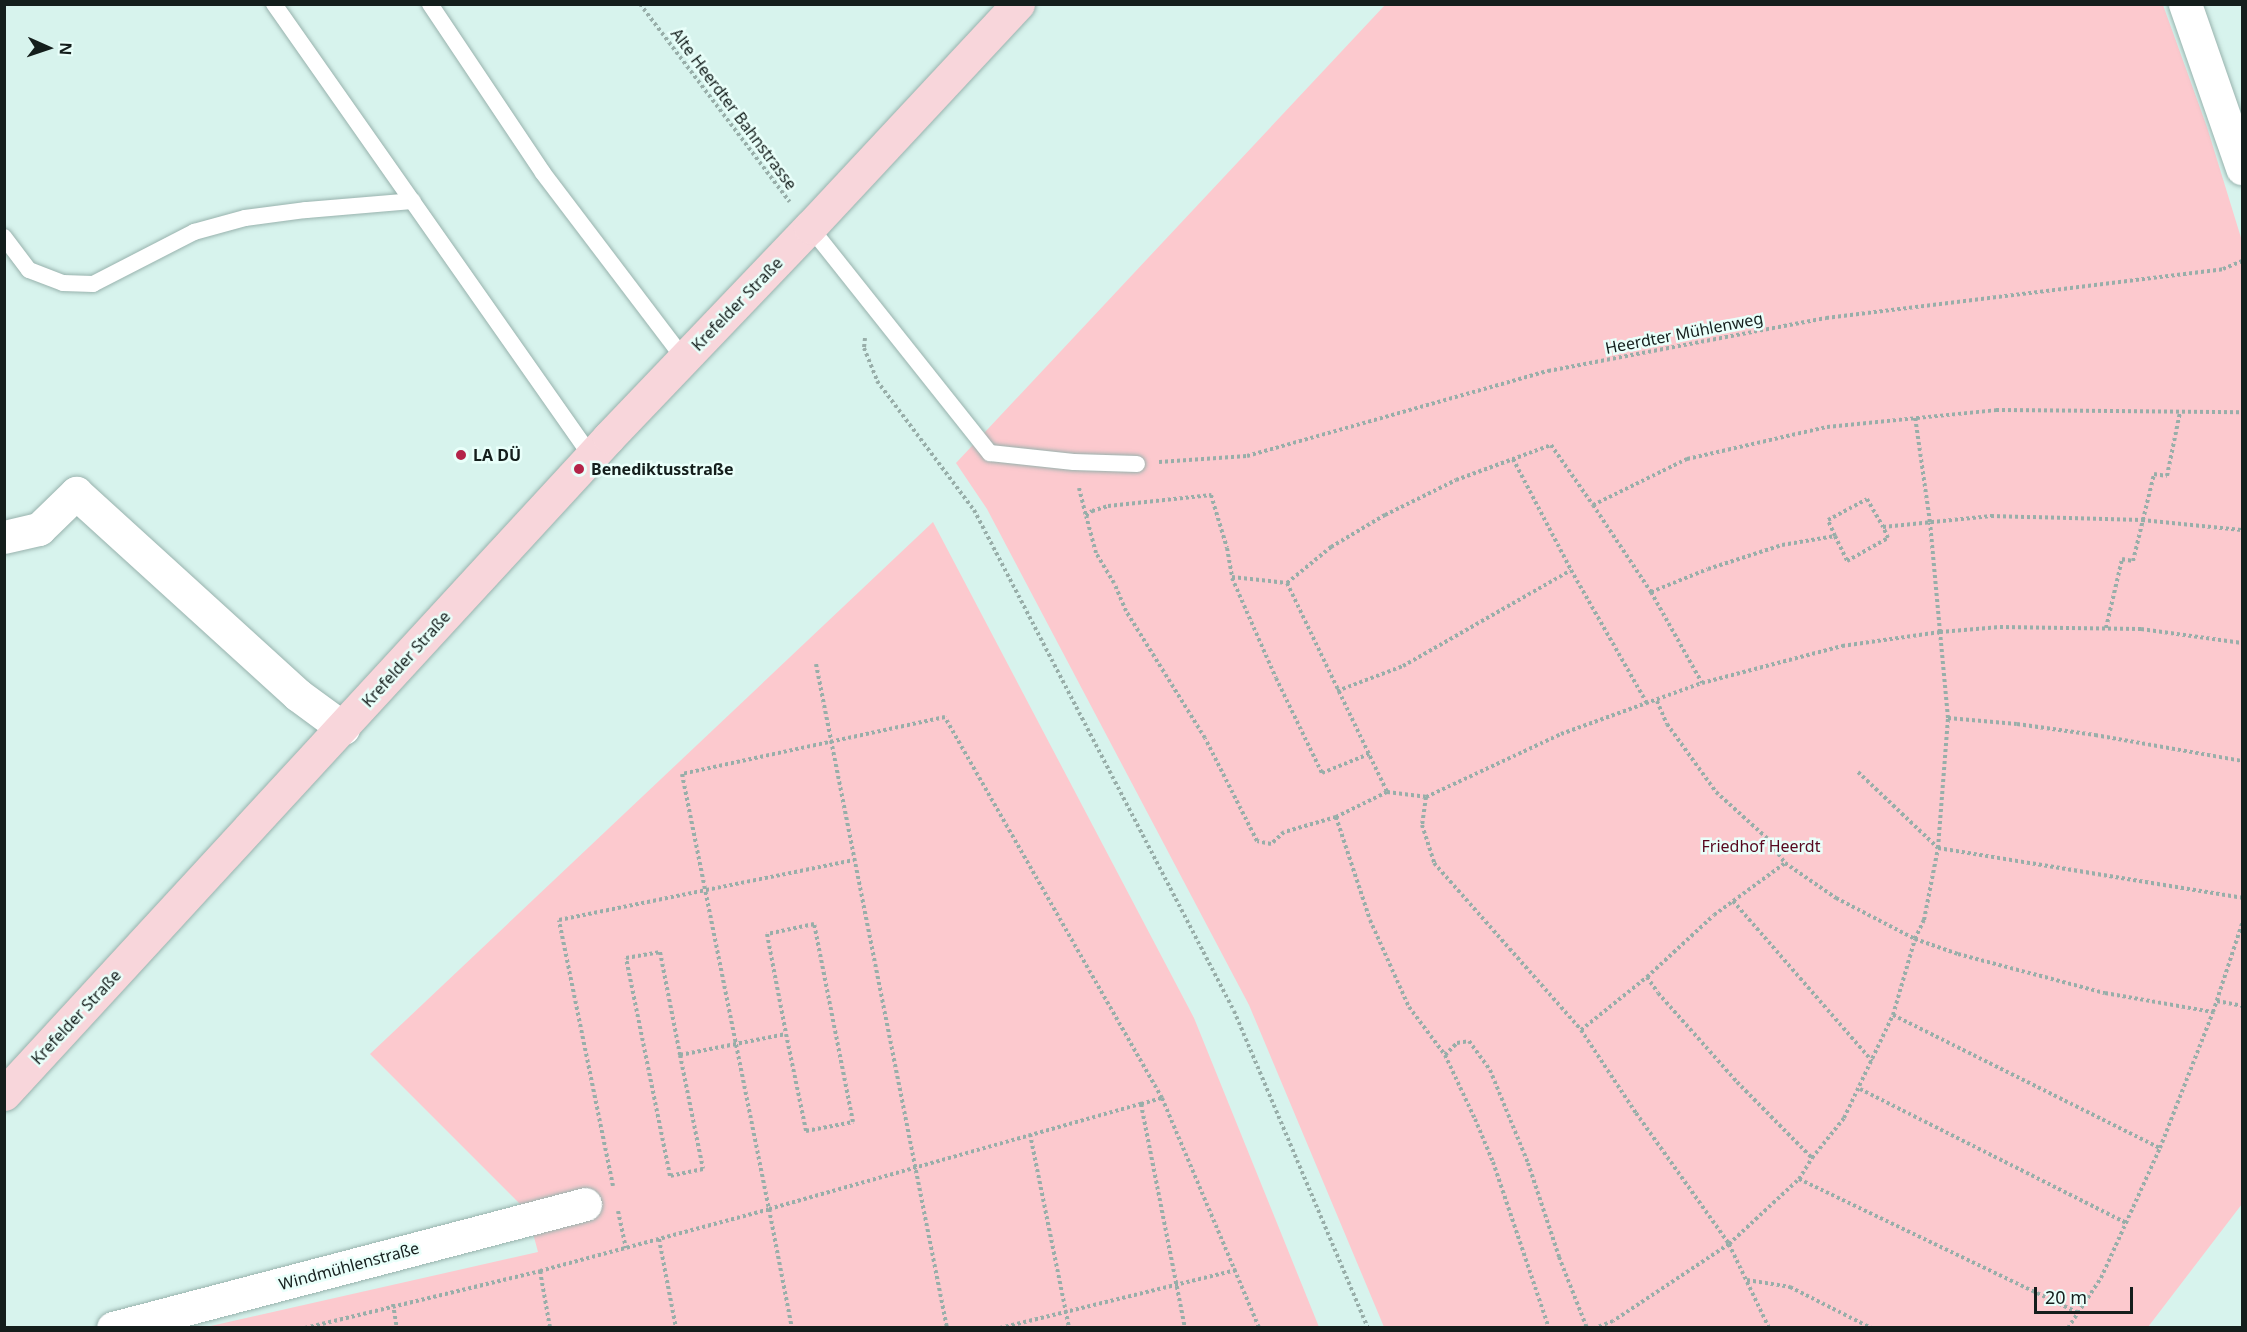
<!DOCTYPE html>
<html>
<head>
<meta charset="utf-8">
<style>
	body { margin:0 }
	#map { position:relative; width:2247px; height:1332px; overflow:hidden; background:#d7f3ed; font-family:"Noto Sans",sans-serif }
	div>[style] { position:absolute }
	.green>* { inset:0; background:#fcc9ce }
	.path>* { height:4px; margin-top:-2px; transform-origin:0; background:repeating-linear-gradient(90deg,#98aea9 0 3px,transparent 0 6px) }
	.roads { filter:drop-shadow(0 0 2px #98b2ad) drop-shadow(0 0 2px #98b2ad) }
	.service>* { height:16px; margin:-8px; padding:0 8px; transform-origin:8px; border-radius:8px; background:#fff }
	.minor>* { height:33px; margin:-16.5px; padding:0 16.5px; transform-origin:16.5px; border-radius:16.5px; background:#fff }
	.secondary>* { height:33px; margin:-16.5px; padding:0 16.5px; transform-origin:16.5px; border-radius:16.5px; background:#f8d6db }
	.dots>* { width:16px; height:16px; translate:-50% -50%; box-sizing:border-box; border:3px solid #e9fffa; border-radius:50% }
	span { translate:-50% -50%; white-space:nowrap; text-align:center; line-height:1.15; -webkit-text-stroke:5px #e9fffa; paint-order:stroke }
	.street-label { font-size:16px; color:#141e1c }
	.poi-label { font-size:16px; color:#141e1c; font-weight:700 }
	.left { translate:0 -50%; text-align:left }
	.park-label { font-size:16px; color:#57071e }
	.frame { position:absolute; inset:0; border:6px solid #141e1c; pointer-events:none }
	.north { position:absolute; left:18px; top:18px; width:60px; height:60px; -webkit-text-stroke:4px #e9fffa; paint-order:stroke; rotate:93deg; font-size:16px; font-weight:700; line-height:24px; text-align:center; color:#141e1c }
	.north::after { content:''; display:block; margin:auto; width:21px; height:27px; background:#141e1c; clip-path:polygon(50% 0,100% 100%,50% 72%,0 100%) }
	.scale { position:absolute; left:2034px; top:1287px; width:99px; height:27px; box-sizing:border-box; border:3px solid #141e1c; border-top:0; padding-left:8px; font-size:18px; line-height:21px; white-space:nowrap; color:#141e1c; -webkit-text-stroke:4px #e9fffa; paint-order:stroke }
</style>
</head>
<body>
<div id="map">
	<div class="green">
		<i style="clip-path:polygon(1385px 5px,2163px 5px,2207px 127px,2242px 241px,2242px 1204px,2148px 1327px,1384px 1327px,1249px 1005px,987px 509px,956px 463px)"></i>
		<i style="clip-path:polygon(933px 522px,1194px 1018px,1319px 1327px,202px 1328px,538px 1252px,527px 1211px,370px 1054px)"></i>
	</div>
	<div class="path">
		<i style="left:640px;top:4px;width:248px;rotate:52.9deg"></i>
		<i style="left:865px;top:338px;width:10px;rotate:96deg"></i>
		<i style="left:864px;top:348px;width:35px;rotate:68deg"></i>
		<i style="left:877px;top:381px;width:161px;rotate:53.1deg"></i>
		<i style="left:974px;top:510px;width:564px;rotate:62.57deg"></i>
		<i style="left:1234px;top:1011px;width:344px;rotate:67.1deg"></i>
		<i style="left:1513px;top:459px;width:125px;rotate:62.4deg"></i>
		<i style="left:1571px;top:570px;width:155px;rotate:60.3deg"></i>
		<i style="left:1159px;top:462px;width:88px;rotate:-3.9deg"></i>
		<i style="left:1247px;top:456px;width:313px;rotate:-15.8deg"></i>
		<i style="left:1548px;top:371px;width:283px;rotate:-10.8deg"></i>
		<i style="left:1826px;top:318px;width:400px;rotate:-7deg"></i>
		<i style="left:2223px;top:269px;width:21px;rotate:-23deg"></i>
		<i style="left:1079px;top:488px;width:29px;rotate:76deg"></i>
		<i style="left:1593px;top:505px;width:105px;rotate:56.3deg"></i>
		<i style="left:1651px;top:592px;width:104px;rotate:60.7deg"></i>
		<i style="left:1835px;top:536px;width:28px;rotate:64deg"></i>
		<i style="left:1847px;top:561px;width:47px;rotate:-29.3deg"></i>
		<i style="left:1888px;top:538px;width:12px;rotate:-114deg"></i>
		<i style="left:1232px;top:578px;width:109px;rotate:66.3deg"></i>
		<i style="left:1276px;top:678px;width:106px;rotate:64.2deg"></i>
		<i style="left:1322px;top:773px;width:51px;rotate:-22deg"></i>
		<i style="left:1287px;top:583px;width:57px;rotate:-39.3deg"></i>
		<i style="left:1331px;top:547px;width:63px;rotate:-30.7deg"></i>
		<i style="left:1385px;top:515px;width:79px;rotate:-26.2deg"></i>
		<i style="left:1456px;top:480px;width:101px;rotate:-20.2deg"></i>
		<i style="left:1551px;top:445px;width:73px;rotate:55deg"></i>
		<i style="left:1593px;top:505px;width:105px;rotate:-26.1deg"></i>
		<i style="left:1687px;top:459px;width:144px;rotate:-12.9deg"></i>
		<i style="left:1827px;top:427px;width:170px;rotate:-5.7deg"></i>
		<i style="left:1996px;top:410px;width:246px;rotate:0.5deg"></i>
		<i style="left:1651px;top:592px;width:61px;rotate:-22deg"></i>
		<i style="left:1708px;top:569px;width:78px;rotate:-18deg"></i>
		<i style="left:1782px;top:545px;width:54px;rotate:-9.6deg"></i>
		<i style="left:1835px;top:536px;width:17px;rotate:-114deg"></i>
		<i style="left:1828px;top:520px;width:44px;rotate:-28.3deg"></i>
		<i style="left:1867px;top:499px;width:32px;rotate:60deg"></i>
		<i style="left:1883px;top:527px;width:109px;rotate:-5.8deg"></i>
		<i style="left:1991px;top:516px;width:151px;rotate:1.5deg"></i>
		<i style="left:2142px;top:520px;width:100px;rotate:5.7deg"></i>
		<i style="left:2106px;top:628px;width:71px;rotate:-76.9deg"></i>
		<i style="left:2122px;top:559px;width:11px;rotate:10deg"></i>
		<i style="left:2133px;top:561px;width:89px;rotate:-76.4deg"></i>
		<i style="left:2154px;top:474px;width:13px;rotate:9deg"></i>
		<i style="left:2167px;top:476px;width:65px;rotate:-78.5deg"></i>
		<i style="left:816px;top:664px;width:677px;rotate:78.84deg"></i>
		<i style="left:1337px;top:691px;width:71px;rotate:-20.7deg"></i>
		<i style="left:1403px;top:666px;width:193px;rotate:-29.7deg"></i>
		<i style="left:1657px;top:701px;width:25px;rotate:67deg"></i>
		<i style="left:1667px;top:724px;width:84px;rotate:54.2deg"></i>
		<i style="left:1716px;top:792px;width:70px;rotate:42.1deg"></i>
		<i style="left:1768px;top:839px;width:29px;rotate:55deg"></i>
		<i style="left:1785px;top:863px;width:62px;rotate:34.5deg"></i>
		<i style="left:1836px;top:898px;width:89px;rotate:27.4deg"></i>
		<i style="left:1915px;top:939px;width:46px;rotate:19.2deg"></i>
		<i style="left:1958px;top:954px;width:152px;rotate:14.9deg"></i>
		<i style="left:2105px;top:993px;width:110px;rotate:10deg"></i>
		<i style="left:1948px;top:718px;width:69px;rotate:5deg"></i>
		<i style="left:2017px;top:724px;width:79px;rotate:8deg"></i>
		<i style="left:2095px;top:735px;width:149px;rotate:10deg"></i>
		<i style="left:1858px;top:772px;width:110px;rotate:43.5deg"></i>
		<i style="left:1938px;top:848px;width:308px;rotate:9.3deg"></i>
		<i style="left:1387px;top:792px;width:57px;rotate:153.9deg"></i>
		<i style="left:1336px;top:817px;width:54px;rotate:163.9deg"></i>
		<i style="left:1284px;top:832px;width:18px;rotate:137deg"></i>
		<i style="left:1271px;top:844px;width:14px;rotate:-168deg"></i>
		<i style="left:1257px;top:841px;width:115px;rotate:-116.8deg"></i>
		<i style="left:1205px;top:738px;width:150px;rotate:-121.9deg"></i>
		<i style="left:1126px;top:611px;width:30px;rotate:-113deg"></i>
		<i style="left:1114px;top:583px;width:35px;rotate:-121deg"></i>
		<i style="left:1096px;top:553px;width:38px;rotate:-105deg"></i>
		<i style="left:1086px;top:516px;width:8px;rotate:-40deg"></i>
		<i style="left:1092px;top:511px;width:17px;rotate:-17deg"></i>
		<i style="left:1108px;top:506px;width:104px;rotate:-6.1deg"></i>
		<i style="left:1211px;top:495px;width:55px;rotate:73.2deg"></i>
		<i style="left:1227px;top:548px;width:29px;rotate:80deg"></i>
		<i style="left:1232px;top:577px;width:55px;rotate:6.2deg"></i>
		<i style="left:1287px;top:583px;width:232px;rotate:64.4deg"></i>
		<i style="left:1387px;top:792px;width:39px;rotate:7deg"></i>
		<i style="left:1426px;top:797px;width:28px;rotate:98deg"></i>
		<i style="left:1422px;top:825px;width:40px;rotate:72deg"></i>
		<i style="left:1434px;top:863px;width:222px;rotate:48.6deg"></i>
		<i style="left:1581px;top:1030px;width:100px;rotate:56.5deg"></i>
		<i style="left:1636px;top:1113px;width:161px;rotate:54.6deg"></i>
		<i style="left:1729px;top:1244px;width:139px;rotate:146.4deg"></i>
		<i style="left:1613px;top:1321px;width:19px;rotate:159deg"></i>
		<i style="left:1426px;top:797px;width:149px;rotate:-25deg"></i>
		<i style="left:1561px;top:734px;width:150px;rotate:-19.9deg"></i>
		<i style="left:1702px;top:683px;width:145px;rotate:-14.8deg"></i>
		<i style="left:1842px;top:646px;width:99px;rotate:-8.1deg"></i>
		<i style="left:1940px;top:632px;width:110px;rotate:-95.2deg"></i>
		<i style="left:1930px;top:522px;width:106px;rotate:-98.1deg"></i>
		<i style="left:1336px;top:817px;width:108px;rotate:71.7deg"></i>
		<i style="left:1370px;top:920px;width:95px;rotate:65.9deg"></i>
		<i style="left:1409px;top:1007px;width:60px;rotate:53.1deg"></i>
		<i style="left:1445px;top:1055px;width:71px;rotate:64.9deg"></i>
		<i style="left:1475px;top:1119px;width:47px;rotate:67.3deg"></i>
		<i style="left:1493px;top:1162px;width:175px;rotate:71.4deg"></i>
		<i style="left:1733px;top:901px;width:212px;rotate:49deg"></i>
		<i style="left:1647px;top:977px;width:19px;rotate:55deg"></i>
		<i style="left:1658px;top:993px;width:119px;rotate:48.4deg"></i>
		<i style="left:1737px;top:1082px;width:107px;rotate:45.4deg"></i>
		<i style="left:2217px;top:1001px;width:25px;rotate:11deg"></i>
		<i style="left:1893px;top:1015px;width:79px;rotate:-73.9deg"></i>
		<i style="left:1915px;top:939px;width:21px;rotate:-65deg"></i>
		<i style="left:1924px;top:920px;width:73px;rotate:-79deg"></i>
		<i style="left:1938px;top:848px;width:130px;rotate:-85.6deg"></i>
		<i style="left:1948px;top:718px;width:86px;rotate:-95.3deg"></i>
		<i style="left:1940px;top:632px;width:60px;rotate:-4.8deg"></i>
		<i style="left:2000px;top:627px;width:141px;rotate:0.8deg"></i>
		<i style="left:2141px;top:629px;width:102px;rotate:7.9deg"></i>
		<i style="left:1581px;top:1030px;width:85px;rotate:-38.8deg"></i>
		<i style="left:1647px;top:977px;width:91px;rotate:-42.8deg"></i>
		<i style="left:1714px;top:915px;width:88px;rotate:-36.2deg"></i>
		<i style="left:680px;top:1055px;width:116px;rotate:78.6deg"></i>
		<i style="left:703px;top:1169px;width:34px;rotate:168deg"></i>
		<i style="left:670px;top:1176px;width:222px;rotate:-101.4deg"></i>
		<i style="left:626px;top:958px;width:35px;rotate:-10deg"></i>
		<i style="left:660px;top:952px;width:105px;rotate:79deg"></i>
		<i style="left:680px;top:1055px;width:108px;rotate:-11.2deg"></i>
		<i style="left:786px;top:1034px;width:99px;rotate:78.3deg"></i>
		<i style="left:806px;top:1131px;width:48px;rotate:-10.8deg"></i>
		<i style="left:853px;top:1122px;width:202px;rotate:-101.1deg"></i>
		<i style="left:814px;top:924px;width:48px;rotate:168deg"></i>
		<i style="left:767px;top:934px;width:102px;rotate:79.2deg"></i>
		<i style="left:1445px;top:1055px;width:17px;rotate:-45deg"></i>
		<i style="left:1457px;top:1043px;width:12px;rotate:-9deg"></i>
		<i style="left:1469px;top:1041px;width:36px;rotate:54deg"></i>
		<i style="left:1490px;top:1070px;width:100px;rotate:67.8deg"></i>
		<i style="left:1528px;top:1163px;width:99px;rotate:71.7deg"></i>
		<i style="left:1559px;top:1257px;width:76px;rotate:68.5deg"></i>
		<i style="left:1860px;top:1089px;width:299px;rotate:26.7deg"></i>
		<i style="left:1162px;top:1098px;width:438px;rotate:-119.7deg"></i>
		<i style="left:945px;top:717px;width:269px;rotate:167.8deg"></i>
		<i style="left:682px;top:774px;width:444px;rotate:78.7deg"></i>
		<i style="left:769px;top:1209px;width:387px;rotate:-15.8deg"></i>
		<i style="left:1141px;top:1104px;width:228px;rotate:78.9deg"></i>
		<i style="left:1141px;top:1104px;width:22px;rotate:-16deg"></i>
		<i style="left:1162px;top:1098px;width:250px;rotate:67.1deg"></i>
		<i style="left:1030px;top:1134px;width:198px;rotate:78.6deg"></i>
		<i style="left:1799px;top:1179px;width:308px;rotate:25.6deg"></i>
		<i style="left:613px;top:1186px;width:271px;rotate:-101.5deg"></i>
		<i style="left:559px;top:920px;width:301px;rotate:-11.5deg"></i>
		<i style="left:618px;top:1211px;width:38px;rotate:78deg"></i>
		<i style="left:659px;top:1239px;width:91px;rotate:79.2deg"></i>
		<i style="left:540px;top:1271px;width:58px;rotate:80deg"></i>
		<i style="left:1747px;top:1280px;width:44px;rotate:9.2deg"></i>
		<i style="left:1790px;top:1287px;width:91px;rotate:26.8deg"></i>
		<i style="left:393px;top:1304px;width:24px;rotate:81deg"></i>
		<i style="left:305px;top:1328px;width:242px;rotate:-13.6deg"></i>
		<i style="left:540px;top:1271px;width:237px;rotate:-15.1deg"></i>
		<i style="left:769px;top:1209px;width:121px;rotate:79.1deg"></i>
		<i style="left:1000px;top:1328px;width:244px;rotate:-13.8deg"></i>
		<i style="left:1769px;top:1328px;width:93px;rotate:-115.5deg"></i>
		<i style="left:1729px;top:1244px;width:96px;rotate:-42.9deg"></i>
		<i style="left:1799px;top:1179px;width:25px;rotate:-58deg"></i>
		<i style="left:1812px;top:1158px;width:51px;rotate:-51.3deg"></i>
		<i style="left:1844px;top:1118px;width:114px;rotate:-64.6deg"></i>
		<i style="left:1893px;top:1015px;width:298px;rotate:26.5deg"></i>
		<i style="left:2068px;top:1328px;width:60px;rotate:-56.6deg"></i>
		<i style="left:2101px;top:1278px;width:143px;rotate:-65.6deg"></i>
		<i style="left:2160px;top:1148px;width:146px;rotate:-68.7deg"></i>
		<i style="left:2213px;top:1012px;width:93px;rotate:-71.8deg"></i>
	</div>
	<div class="roads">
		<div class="service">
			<i style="left:274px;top:4px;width:552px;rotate:54.96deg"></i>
			<i style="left:430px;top:4px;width:203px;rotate:56.2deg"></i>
			<i style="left:543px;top:173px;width:233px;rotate:52.8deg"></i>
			<i style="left:810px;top:227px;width:289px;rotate:51.5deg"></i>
			<i style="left:990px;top:453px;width:84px;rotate:6.1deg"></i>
			<i style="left:1074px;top:462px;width:63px;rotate:1.8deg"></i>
			<i style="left:4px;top:237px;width:41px;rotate:52.9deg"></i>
			<i style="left:29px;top:270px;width:36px;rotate:21deg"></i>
			<i style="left:63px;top:283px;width:30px;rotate:2deg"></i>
			<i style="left:93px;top:284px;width:114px;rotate:-27.2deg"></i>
			<i style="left:194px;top:232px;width:53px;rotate:-15.4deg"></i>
			<i style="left:245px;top:218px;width:62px;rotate:-7.5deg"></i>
			<i style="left:306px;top:210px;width:107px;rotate:-4.8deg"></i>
		</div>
		<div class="minor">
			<i style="left:2185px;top:4px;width:174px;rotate:70.8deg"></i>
			<i style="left:4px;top:537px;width:36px;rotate:-13deg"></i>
			<i style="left:39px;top:529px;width:52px;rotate:-44.2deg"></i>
			<i style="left:76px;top:493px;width:300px;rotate:42.3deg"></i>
			<i style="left:298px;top:695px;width:56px;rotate:36.3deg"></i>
			<i style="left:113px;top:1328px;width:488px;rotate:-14.7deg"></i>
		</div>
		<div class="secondary">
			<i style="left:4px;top:1094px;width:893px;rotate:-47.36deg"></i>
			<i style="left:609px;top:437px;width:291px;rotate:-46.3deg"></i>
			<i style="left:810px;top:227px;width:305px;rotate:-47deg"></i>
		</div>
	</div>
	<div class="dots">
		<i style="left:461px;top:455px;background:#b42349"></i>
		<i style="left:579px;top:469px;background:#b42349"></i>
	</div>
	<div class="street-label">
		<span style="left:734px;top:109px;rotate:53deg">Alte Heerdter Bahnstrasse</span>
		<span style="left:737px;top:304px;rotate:-46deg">Krefelder Straße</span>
		<span style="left:1684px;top:333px;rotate:-11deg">Heerdter Mühlenweg</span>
		<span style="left:406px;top:659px;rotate:-48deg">Krefelder Straße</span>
		<span style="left:76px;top:1017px;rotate:-47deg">Krefelder Straße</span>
		<span style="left:349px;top:1266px;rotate:-15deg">Windmühlenstraße</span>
	</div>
	<div class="poi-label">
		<span class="left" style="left:473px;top:455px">LA DÜ</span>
		<span class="left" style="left:591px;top:469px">Benediktusstraße</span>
	</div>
	<div class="park-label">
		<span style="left:1761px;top:846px">Friedhof Heerdt</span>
	</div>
	<div class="frame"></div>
	<div class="north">N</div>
	<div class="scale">20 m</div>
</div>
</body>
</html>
